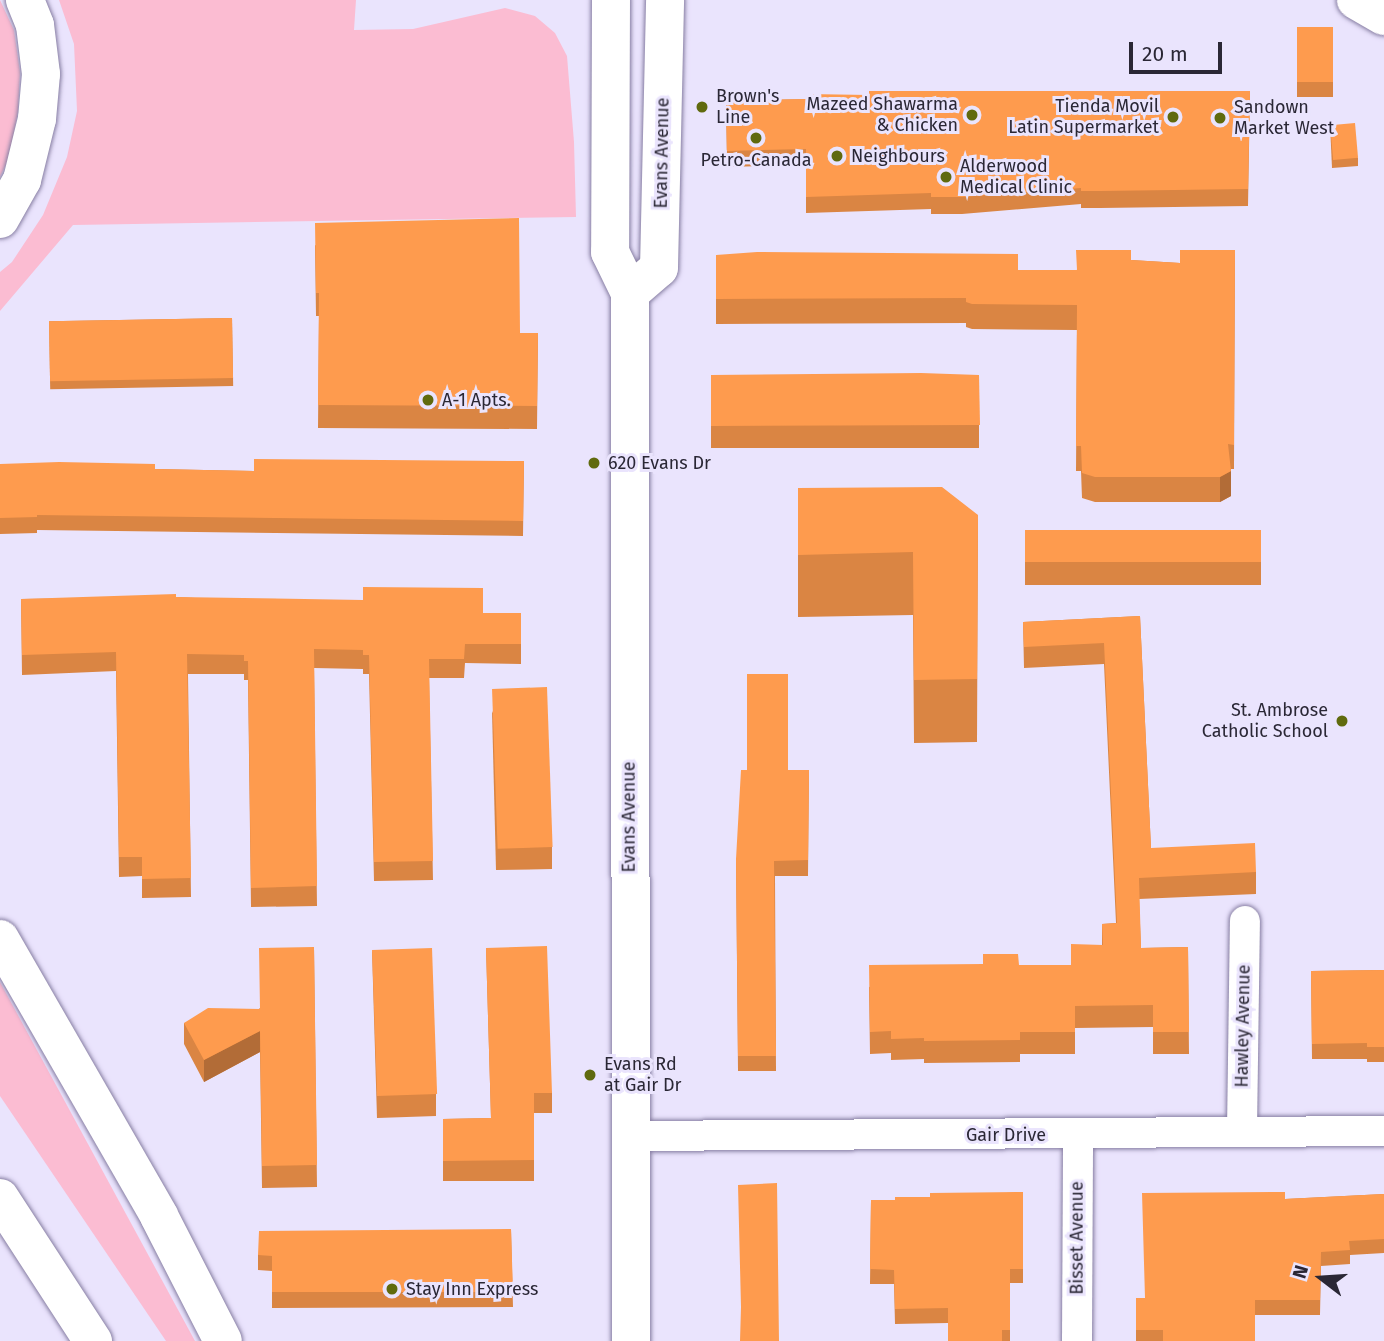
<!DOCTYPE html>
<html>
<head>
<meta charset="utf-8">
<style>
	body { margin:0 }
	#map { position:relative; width:1384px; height:1341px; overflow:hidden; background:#eae4fd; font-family:"Fira Sans",sans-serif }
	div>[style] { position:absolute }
	.green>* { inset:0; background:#fbbcd2 }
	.roads { filter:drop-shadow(0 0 2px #877ea3) drop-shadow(0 0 2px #877ea3) }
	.minor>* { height:30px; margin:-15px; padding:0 15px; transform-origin:15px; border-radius:15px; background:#fff }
	.secondary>* { height:38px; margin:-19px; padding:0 19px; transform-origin:19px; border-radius:19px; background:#fff }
	.motorway>* { height:38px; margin:-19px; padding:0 19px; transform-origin:19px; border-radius:19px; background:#fff }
	.wall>* { inset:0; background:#da8543; transform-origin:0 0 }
	.shaded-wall>* { inset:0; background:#b26c37 }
	.building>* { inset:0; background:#fe9b4e; transform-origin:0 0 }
	.dots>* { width:19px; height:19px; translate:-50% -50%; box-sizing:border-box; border:4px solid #eae4fd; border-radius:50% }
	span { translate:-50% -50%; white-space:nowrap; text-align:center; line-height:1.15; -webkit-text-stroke:6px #eae4fd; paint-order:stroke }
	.poi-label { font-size:18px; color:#2a2735 }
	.left { translate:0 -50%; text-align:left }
	.right { translate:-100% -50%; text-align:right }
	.street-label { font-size:18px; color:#2a2735 }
	.north { position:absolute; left:1286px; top:1243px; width:70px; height:70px; -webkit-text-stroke:5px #eae4fd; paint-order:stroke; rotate:287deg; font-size:19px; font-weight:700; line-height:28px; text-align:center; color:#2a2735 }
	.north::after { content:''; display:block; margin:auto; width:24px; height:32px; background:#2a2735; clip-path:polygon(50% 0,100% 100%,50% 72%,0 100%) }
	.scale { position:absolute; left:1129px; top:42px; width:93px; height:32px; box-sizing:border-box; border:4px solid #2a2735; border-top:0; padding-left:9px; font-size:21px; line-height:24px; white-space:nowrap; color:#2a2735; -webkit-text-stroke:5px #eae4fd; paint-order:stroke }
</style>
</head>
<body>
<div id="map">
	<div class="green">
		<i style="clip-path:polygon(0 0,14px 30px,20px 72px,18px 111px,9px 158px,0 177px)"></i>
		<i style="clip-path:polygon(59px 0,356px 0,354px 30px,413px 29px,505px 8px,535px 16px,555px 33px,567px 56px,574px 142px,576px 217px,73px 225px,0 311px,0 272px,12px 262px,43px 215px,67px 157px,77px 111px,74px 44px)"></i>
		<i style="clip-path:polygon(0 982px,195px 1341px,166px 1341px,0 1096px)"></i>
	</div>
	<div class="roads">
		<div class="minor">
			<i style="left:1242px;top:1131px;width:210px;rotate:-89.2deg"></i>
			<i style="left:629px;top:1136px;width:755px;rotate:-0.38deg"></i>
			<i style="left:1077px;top:1341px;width:207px;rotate:-89.7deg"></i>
		</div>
		<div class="secondary">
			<i style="left:611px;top:0;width:252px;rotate:90.2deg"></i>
			<i style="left:610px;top:252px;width:46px;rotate:64deg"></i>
			<i style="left:630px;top:293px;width:1048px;rotate:89.95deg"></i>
			<i style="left:1356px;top:0;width:32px;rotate:30deg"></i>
			<i style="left:630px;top:293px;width:38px;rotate:-41deg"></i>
			<i style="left:659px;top:268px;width:268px;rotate:-88.7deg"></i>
		</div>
		<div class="motorway">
			<i style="left:0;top:219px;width:45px;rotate:-60.6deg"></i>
			<i style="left:22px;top:180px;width:63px;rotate:-76.2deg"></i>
			<i style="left:37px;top:119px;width:45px;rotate:-84.9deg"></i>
			<i style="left:41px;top:74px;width:49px;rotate:-97deg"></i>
			<i style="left:35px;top:25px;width:27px;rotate:-112deg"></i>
			<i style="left:0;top:939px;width:319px;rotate:60.1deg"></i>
			<i style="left:159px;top:1216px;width:140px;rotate:62.9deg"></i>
			<i style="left:0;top:1198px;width:171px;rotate:57deg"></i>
		</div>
	</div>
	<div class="wall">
		<i style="left:1297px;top:27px;width:36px;height:70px"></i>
		<i style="clip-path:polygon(1250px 91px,1248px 206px,1100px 208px,1081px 208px,1081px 204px,962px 214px,931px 214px,931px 209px,806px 213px,806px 165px,727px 167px,726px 101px,807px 99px,869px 95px)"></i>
		<i style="clip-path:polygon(1330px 124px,1358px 158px,1358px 166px,1332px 168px)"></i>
		<i style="clip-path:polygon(315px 245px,520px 333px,538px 333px,537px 429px,318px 428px,319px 316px,316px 316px)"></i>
		<i style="clip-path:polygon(1235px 250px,1234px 469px,1231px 469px,1231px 496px,1220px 502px,1095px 502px,1082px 498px,1081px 471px,1076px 471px,1077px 330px,972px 329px,966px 327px,966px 323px,716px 324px,716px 255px,1018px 270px,1076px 270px,1131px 260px,1180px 263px)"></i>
		<i style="left:232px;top:318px;width:68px;height:183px;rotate:89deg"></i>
		<i style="left:711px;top:375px;width:268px;height:73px"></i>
		<i style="clip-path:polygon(524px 461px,523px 536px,37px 530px,37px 533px,0 534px,0 464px,155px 469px,254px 471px)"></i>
		<i style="clip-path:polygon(798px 488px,978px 515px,977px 742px,914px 743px,913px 615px,798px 617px)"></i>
		<i style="left:1261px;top:530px;width:55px;height:236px;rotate:90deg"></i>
		<i style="clip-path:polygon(176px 597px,483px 613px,521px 613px,521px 664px,465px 663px,464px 678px,429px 678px,433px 880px,374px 881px,369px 674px,363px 674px,363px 669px,314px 668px,317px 906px,251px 907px,248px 680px,244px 680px,244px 674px,188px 674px,191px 897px,142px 898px,142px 876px,119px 877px,116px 671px,22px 675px,21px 599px)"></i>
		<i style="clip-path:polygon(1140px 616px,1151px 848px,1256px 872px,1256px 894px,1139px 899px,1141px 948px,1188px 947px,1189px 1054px,1153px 1054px,1153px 1027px,1075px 1028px,1075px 1054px,1020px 1054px,1020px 1062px,924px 1063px,924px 1059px,891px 1060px,891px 1053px,870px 1054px,869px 987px,1019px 965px,1071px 965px,1102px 945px,1102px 924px,1116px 923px,1104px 664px,1024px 668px,1023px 622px)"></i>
		<i style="clip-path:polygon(492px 711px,552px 847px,552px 869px,496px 870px)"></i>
		<i style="clip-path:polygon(788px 770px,809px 770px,808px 876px,775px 876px,776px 1071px,738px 1071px,736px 859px)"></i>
		<i style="clip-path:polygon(314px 947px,317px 1187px,262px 1188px,260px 1052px,204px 1082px,184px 1044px,184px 1023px,259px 1009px)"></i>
		<i style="clip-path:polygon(486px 948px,552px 1093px,552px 1113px,534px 1113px,534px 1181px,443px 1181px,443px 1119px,491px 1118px)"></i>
		<i style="clip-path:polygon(372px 950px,436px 1094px,436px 1116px,377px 1118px)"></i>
		<i style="clip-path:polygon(1384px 970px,1384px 1062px,1367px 1062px,1367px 1059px,1312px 1059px,1311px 971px)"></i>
		<i style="clip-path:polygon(1023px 1192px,1023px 1283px,1010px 1283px,1010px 1341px,948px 1341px,948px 1323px,895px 1324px,894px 1284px,870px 1284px,871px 1200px,895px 1200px)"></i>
		<i style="clip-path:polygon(1384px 1194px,1384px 1253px,1350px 1255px,1350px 1264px,1321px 1266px,1320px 1315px,1255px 1315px,1255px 1341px,1136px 1341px,1136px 1298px,1145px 1298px,1285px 1199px)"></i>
		<i style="clip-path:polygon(511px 1229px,513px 1307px,272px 1308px,272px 1271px,258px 1270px,258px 1255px)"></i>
	</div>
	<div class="shaded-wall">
		<i style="clip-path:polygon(1231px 471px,1231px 496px,1220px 502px,1220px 477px)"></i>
		<i style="clip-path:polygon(260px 1031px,260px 1052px,204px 1082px,204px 1060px)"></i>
	</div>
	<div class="building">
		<i style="left:1297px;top:27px;width:36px;height:55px"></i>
		<i style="clip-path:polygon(869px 91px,1250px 91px,1248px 189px,1100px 191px,1081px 191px,1081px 188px,962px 197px,931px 197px,931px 193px,806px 197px,806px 149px,727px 151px,726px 101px,807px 99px,807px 94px,869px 95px)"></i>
		<i style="left:1355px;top:123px;width:35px;height:25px;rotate:85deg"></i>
		<i style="clip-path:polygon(519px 218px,520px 333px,538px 333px,537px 406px,318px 405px,319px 293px,316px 293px,315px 223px)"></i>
		<i style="clip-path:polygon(1076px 250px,1131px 250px,1131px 260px,1180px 263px,1180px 250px,1235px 250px,1234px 430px,1234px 445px,1228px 444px,1231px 471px,1220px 477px,1095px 477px,1082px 473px,1081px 446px,1076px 446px,1077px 305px,972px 304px,966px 302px,966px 298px,716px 299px,716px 255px,757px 252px,1018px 254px,1018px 270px,1077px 270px)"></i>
		<i style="left:232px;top:318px;width:60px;height:183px;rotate:89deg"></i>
		<i style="clip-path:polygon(921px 373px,979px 375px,980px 425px,711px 426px,711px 375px)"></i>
		<i style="clip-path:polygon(254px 459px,524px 461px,523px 521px,37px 515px,37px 517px,0 518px,0 464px,59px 462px,155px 464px,155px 469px,254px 471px)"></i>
		<i style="clip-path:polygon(942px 487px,978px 515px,977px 679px,914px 680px,913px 552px,798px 555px,798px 488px)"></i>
		<i style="left:1261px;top:530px;width:32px;height:236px;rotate:90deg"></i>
		<i style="clip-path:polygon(363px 587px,483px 588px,483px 613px,521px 613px,521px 644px,465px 644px,464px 659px,429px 659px,433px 861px,374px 862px,369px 655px,363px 655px,363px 650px,314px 649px,317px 886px,251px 888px,248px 661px,244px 661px,244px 655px,187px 654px,191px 878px,142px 879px,142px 857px,119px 857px,116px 652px,22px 655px,21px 599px,176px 594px,176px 597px,363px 600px)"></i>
		<i style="clip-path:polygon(1140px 616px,1151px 848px,1255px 843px,1256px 872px,1139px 878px,1141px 948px,1188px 947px,1189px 1032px,1153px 1032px,1153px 1005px,1075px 1006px,1075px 1032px,1020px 1032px,1020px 1040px,924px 1041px,924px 1038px,891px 1039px,891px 1031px,870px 1032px,869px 965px,983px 964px,983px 954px,1018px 954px,1019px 965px,1071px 965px,1071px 944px,1103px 945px,1102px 924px,1117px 923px,1104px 643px,1024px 647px,1023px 622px)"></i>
		<i style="clip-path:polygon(747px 674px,788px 674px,788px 770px,809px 770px,808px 860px,774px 861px,776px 1056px,738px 1056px,736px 859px,741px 770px,747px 770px)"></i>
		<i style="left:547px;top:687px;width:160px;height:55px;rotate:88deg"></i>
		<i style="clip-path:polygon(547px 946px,552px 1093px,534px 1093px,534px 1160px,443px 1161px,443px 1119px,491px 1118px,486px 948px)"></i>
		<i style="clip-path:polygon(314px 947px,317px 1165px,262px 1166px,260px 1031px,204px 1060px,184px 1023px,208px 1008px,260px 1009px,259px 948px)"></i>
		<i style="left:432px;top:948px;width:146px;height:60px;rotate:88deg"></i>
		<i style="clip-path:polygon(1384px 970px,1384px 1047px,1367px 1047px,1367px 1043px,1312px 1044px,1311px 971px)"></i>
		<i style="clip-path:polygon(777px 1183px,779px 1341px,740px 1341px,741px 1307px,738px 1185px)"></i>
		<i style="clip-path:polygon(1023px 1192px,1023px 1269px,1010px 1269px,1010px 1330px,1002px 1330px,1002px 1341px,948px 1341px,948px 1308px,895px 1309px,894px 1270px,870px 1269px,871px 1200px,895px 1200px,895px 1197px,930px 1197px,930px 1193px)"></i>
		<i style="clip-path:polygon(1285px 1192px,1285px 1199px,1384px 1194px,1384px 1239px,1349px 1241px,1350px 1250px,1321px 1252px,1320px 1300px,1255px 1300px,1255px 1341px,1163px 1341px,1163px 1330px,1136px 1330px,1136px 1298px,1145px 1298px,1142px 1193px)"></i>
		<i style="clip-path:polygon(511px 1229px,513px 1292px,272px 1292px,272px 1256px,258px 1255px,259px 1231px)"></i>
	</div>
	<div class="dots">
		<i style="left:702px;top:107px;background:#606a0e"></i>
		<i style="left:972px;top:115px;background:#606a0e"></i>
		<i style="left:1173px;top:117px;background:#606a0e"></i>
		<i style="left:1220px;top:118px;background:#606a0e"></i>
		<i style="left:756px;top:138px;background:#606a0e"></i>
		<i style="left:837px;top:156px;background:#606a0e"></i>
		<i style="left:946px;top:177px;background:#606a0e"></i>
		<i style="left:428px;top:400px;background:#606a0e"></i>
		<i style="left:594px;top:463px;background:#606a0e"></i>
		<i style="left:1342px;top:721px;background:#606a0e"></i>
		<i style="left:590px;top:1075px;background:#606a0e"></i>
		<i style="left:392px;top:1289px;background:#606a0e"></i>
	</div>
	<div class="poi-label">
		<span class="left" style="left:716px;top:107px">Brown's<br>Line</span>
		<span class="right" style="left:958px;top:115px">Mazeed Shawarma<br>&amp; Chicken</span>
		<span class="right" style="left:1159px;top:117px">Tienda Movil<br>Latin Supermarket</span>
		<span class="left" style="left:1234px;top:118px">Sandown<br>Market West</span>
		<span class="left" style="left:851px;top:156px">Neighbours</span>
		<span style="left:756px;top:160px">Petro-Canada</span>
		<span class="left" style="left:960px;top:177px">Alderwood<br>Medical Clinic</span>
		<span class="left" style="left:442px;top:400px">A-1 Apts.</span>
		<span class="left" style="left:608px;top:463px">620 Evans Dr</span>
		<span class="right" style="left:1328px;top:721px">St. Ambrose<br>Catholic School</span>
		<span class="left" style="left:604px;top:1075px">Evans Rd<br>at Gair Dr</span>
		<span class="left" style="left:406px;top:1289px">Stay Inn Express</span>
	</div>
	<div class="street-label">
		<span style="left:662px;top:153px;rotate:-89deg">Evans Avenue</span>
		<span style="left:629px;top:817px;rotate:-90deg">Evans Avenue</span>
		<span style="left:1243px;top:1026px;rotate:-89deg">Hawley Avenue</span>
		<span style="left:1006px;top:1135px">Gair Drive</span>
		<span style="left:1077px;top:1238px;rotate:-90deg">Bisset Avenue</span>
	</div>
	<div class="north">N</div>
	<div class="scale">20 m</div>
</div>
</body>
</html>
